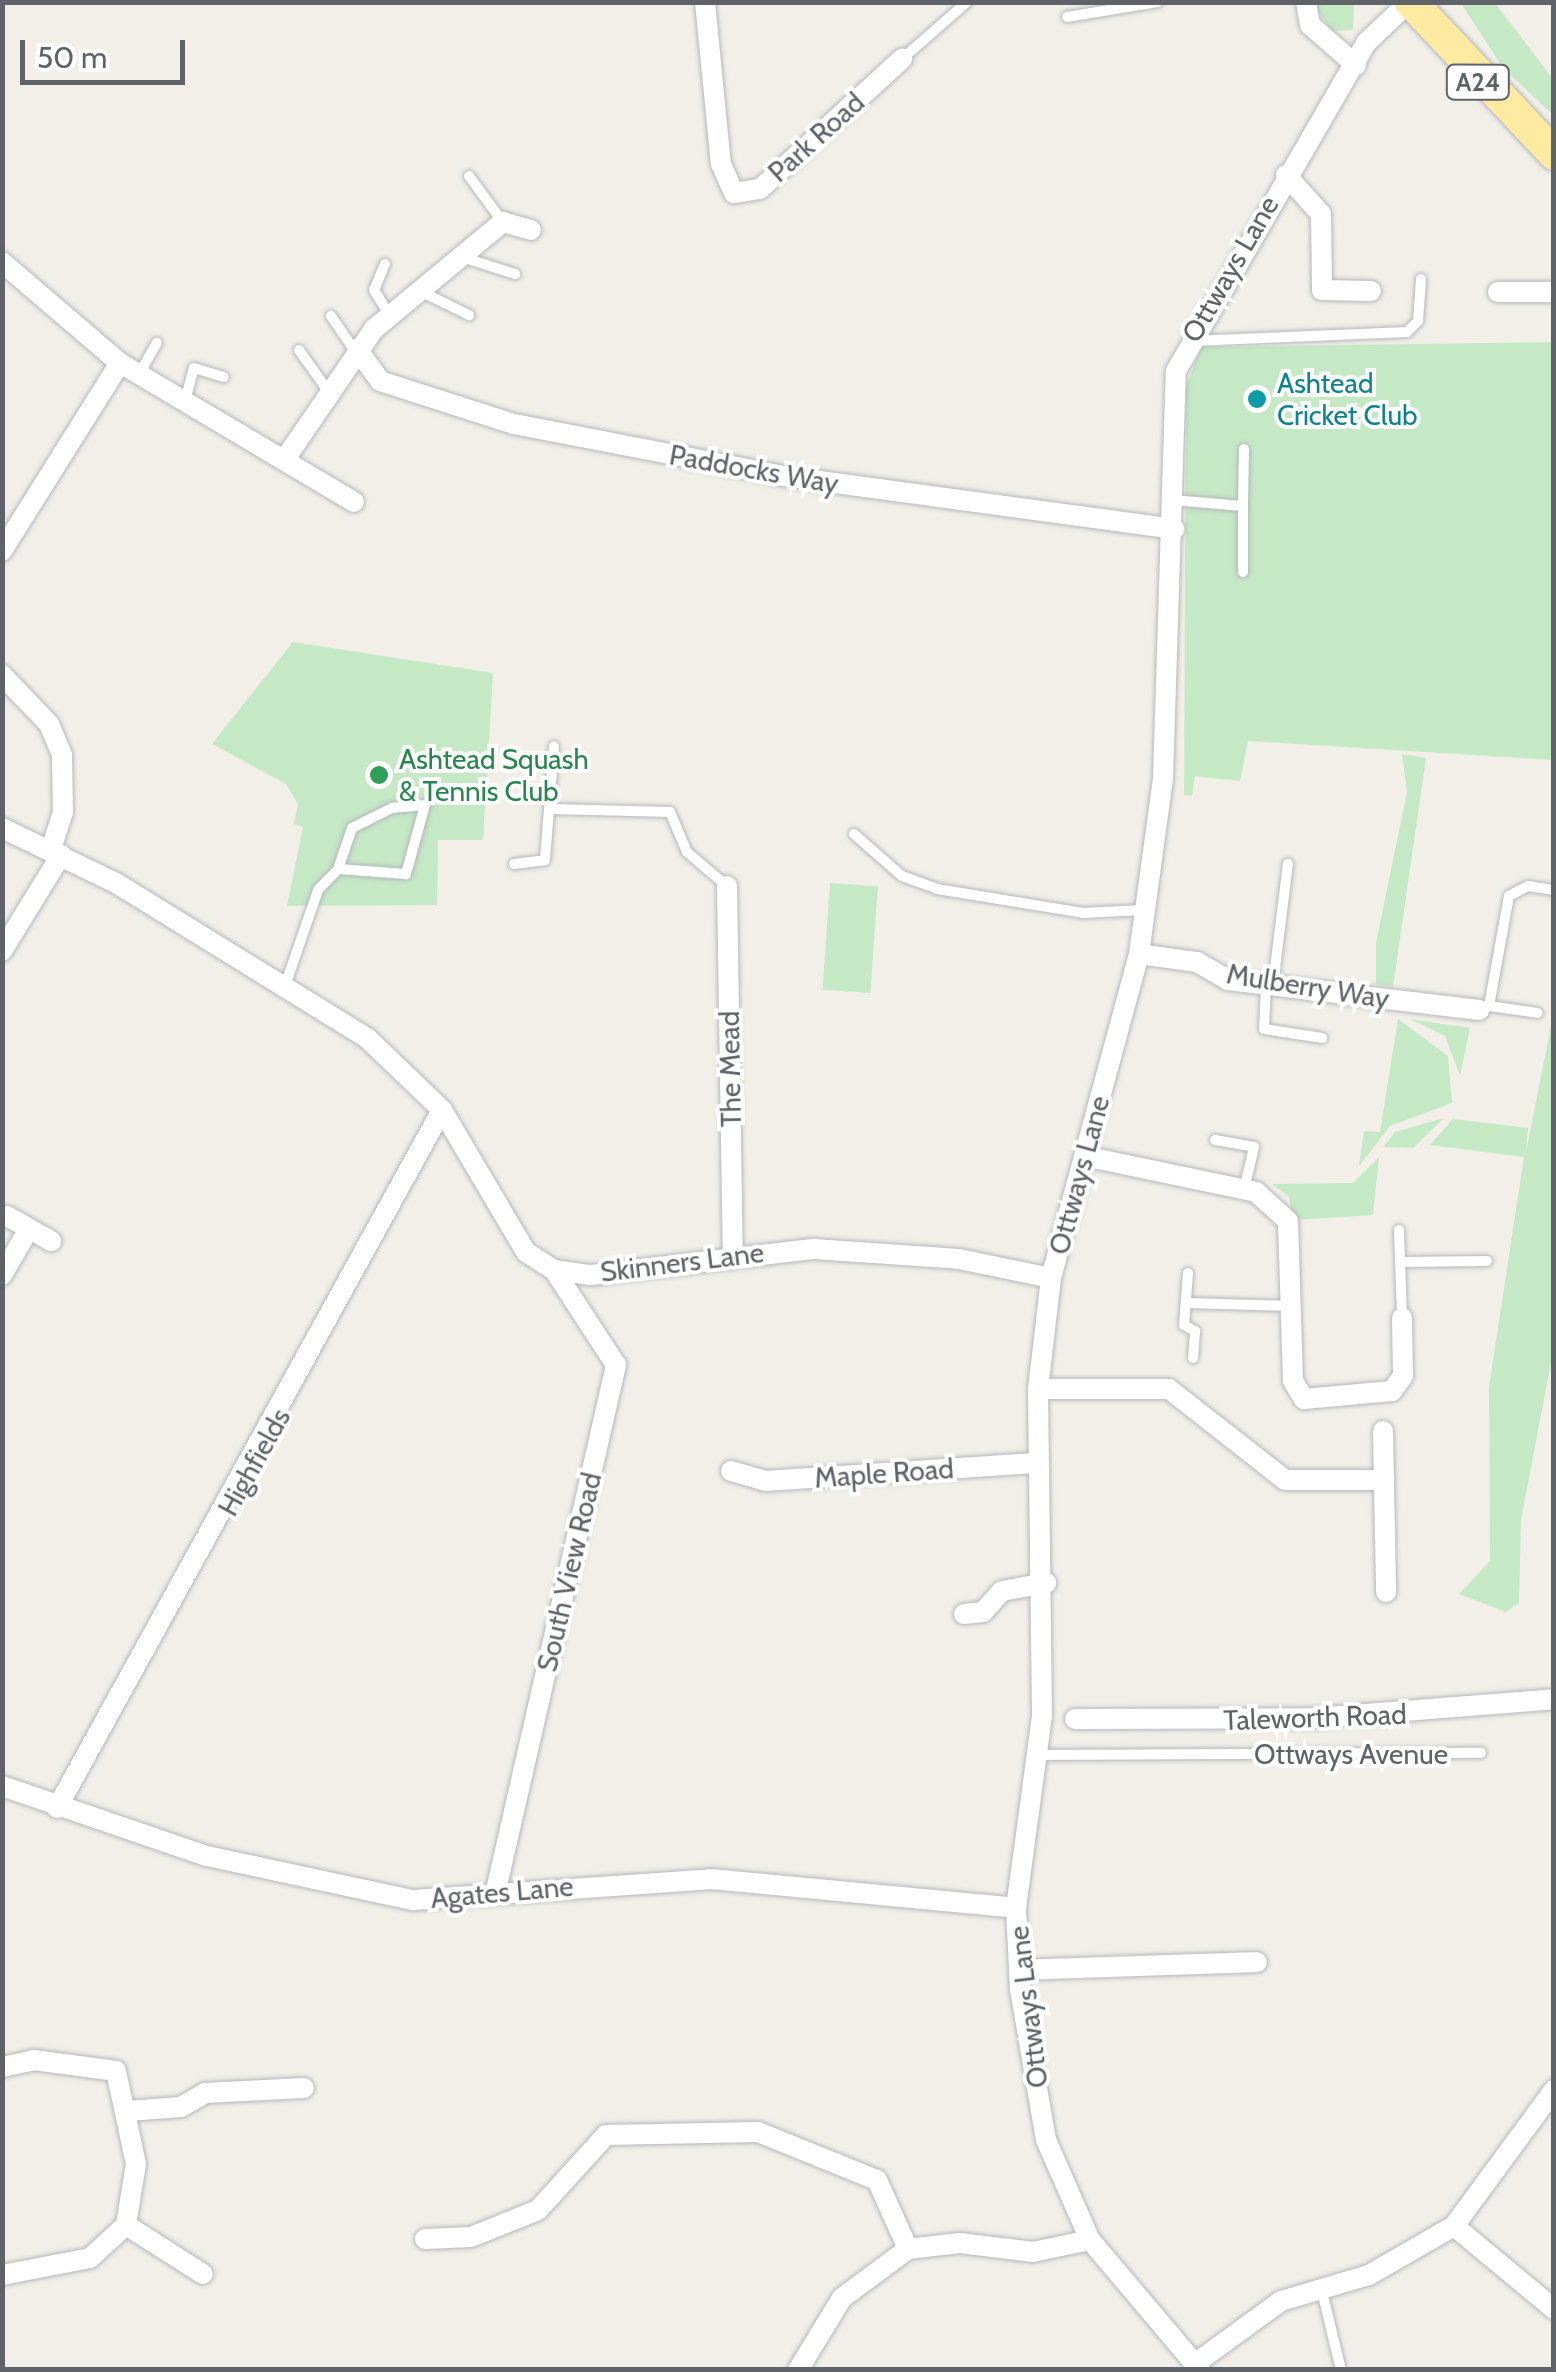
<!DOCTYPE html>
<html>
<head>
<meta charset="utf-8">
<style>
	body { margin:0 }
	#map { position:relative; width:1556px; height:2372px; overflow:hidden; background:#f1efe8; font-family:Cabin,sans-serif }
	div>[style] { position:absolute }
	.green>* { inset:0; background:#c5e8c5; transform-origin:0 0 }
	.roads { filter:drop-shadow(0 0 2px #b5b8bc) drop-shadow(0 0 2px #b5b8bc) }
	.service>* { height:10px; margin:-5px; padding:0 5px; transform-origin:5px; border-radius:5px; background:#fff }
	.minor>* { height:20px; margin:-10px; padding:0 10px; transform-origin:10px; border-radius:10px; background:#fff }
	.trunk>* { height:32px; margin:-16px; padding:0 16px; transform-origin:16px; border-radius:16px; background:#feeaa1 }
	.dots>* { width:28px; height:28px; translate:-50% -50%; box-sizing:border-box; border:5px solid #fff; border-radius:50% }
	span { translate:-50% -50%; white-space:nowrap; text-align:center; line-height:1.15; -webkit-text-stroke:8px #fff; paint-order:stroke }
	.shield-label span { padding:2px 8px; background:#fff; border:2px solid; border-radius:8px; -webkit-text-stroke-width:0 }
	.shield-label { font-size:25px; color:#5f6368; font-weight:700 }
	.street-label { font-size:28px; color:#5f6368 }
	.culture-label { font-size:28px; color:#0d838f }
	.left { translate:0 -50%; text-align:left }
	.leisure-label { font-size:28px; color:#27864d }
	.frame { position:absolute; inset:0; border:5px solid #5f6368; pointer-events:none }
	.scale { position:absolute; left:20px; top:40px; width:165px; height:45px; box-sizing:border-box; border:5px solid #5f6368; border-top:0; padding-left:12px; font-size:30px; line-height:35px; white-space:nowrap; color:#5f6368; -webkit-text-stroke:8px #fff; paint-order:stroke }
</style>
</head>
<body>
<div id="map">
	<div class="green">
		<i style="clip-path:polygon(1312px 3px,1354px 3px,1353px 30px,1332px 31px)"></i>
		<i style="clip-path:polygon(1461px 3px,1495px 3px,1553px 79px,1553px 115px,1502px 67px)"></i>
		<i style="clip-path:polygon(1553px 342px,1553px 760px,1248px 741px,1240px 781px,1195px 776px,1192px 796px,1184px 795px,1186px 387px,1201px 347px)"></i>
		<i style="clip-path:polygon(293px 642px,493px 673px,483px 840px,438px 840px,437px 905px,287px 906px,303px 827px,294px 824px,298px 804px,286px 784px,212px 744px)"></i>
		<i style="clip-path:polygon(1402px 754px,1426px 758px,1393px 987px,1376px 984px,1376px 943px,1407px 792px)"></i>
		<i style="left:830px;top:883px;width:48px;height:107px;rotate:4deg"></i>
		<i style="clip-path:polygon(1553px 1016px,1553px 1352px,1521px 1520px,1519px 1603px,1506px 1612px,1459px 1594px,1490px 1561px,1489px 1387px,1524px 1157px,1430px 1145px,1453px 1119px,1528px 1128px,1526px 1152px)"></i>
		<i style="clip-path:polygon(1398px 1019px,1448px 1056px,1452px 1103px,1390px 1126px,1359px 1166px,1364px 1131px,1380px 1132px)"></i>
		<i style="clip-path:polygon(1410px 1019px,1470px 1028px,1460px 1075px,1445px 1036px)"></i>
		<i style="clip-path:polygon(1444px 1118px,1413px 1148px,1383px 1147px,1395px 1132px)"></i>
		<i style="clip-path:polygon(1379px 1157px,1373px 1215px,1293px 1220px,1289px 1197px,1272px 1184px,1353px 1183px)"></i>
	</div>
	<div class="roads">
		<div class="service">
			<i style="left:1067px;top:17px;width:92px;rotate:-9.4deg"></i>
			<i style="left:902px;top:59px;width:86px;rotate:-41.2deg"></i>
			<i style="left:469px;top:176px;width:56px;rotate:53.7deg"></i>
			<i style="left:462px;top:257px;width:56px;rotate:17.8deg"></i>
			<i style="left:385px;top:264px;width:28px;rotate:113deg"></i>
			<i style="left:374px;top:290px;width:31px;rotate:58deg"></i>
			<i style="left:420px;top:291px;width:55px;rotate:26.1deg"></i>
			<i style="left:331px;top:316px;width:42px;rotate:55.6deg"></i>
			<i style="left:1192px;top:341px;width:215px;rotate:-2.4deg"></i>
			<i style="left:1407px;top:332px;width:16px;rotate:-45deg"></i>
			<i style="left:1418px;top:321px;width:42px;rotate:-85.9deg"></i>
			<i style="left:299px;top:350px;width:47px;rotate:54.6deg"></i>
			<i style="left:139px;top:374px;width:36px;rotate:-60deg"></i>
			<i style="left:185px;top:401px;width:34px;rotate:-75deg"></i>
			<i style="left:194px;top:368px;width:31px;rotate:17deg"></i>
			<i style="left:1172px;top:500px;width:71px;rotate:4.8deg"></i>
			<i style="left:1243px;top:506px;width:57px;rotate:-89deg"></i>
			<i style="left:1243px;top:572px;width:66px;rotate:-90deg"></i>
			<i style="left:551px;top:809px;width:119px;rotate:1.4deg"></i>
			<i style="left:670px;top:812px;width:43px;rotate:67deg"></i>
			<i style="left:687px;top:852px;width:52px;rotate:40.4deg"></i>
			<i style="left:854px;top:834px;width:64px;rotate:41.2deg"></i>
			<i style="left:902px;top:876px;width:37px;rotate:20deg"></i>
			<i style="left:937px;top:889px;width:148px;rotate:9.3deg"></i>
			<i style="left:1083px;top:913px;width:61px;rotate:-2.8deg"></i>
			<i style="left:514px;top:864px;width:31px;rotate:-7deg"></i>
			<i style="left:545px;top:860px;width:114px;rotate:-85.5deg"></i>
			<i style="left:1273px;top:984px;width:121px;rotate:-82.9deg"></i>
			<i style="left:1266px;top:985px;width:44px;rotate:92.6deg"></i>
			<i style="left:1264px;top:1029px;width:59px;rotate:8.8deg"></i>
			<i style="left:285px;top:986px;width:102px;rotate:-71deg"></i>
			<i style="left:318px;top:890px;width:29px;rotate:-46deg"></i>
			<i style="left:338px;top:869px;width:43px;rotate:-71.1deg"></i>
			<i style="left:352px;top:828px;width:45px;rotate:-26.6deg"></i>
			<i style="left:392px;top:808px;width:33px;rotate:-5deg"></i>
			<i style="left:425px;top:805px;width:72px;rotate:105.4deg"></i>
			<i style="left:406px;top:874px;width:68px;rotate:-175.8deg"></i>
			<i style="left:1489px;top:1006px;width:49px;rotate:8.1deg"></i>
			<i style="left:1480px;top:1010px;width:10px;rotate:-24deg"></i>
			<i style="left:1489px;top:1006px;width:112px;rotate:-79.7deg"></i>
			<i style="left:1509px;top:896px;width:21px;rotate:-28deg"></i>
			<i style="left:1528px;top:886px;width:26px;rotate:9deg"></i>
			<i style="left:1215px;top:1140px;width:40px;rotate:10deg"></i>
			<i style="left:1254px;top:1147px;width:44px;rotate:103.1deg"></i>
			<i style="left:1399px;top:1230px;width:88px;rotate:88deg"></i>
			<i style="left:1400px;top:1262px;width:87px;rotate:-0.7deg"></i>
			<i style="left:1188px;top:1273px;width:52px;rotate:94.4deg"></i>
			<i style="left:1184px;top:1325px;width:13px;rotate:29deg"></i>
			<i style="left:1195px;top:1331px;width:27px;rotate:94deg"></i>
			<i style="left:1186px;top:1303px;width:104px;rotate:1.7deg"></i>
			<i style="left:1040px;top:1755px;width:441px;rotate:-0.3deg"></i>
			<i style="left:1322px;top:2291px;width:81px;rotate:76.5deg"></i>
		</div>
		<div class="minor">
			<i style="left:705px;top:2px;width:163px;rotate:84.4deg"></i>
			<i style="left:721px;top:164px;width:32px;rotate:66deg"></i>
			<i style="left:734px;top:193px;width:26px;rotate:-9deg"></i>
			<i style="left:760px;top:189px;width:193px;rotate:-42.5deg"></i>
			<i style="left:1306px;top:2px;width:23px;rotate:80deg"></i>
			<i style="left:1310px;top:25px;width:61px;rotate:41deg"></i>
			<i style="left:1286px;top:175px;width:52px;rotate:48.1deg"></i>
			<i style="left:1321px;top:214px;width:76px;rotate:89.2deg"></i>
			<i style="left:1322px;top:290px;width:49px;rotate:1.2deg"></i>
			<i style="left:2px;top:262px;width:155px;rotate:40.6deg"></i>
			<i style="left:120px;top:363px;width:272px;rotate:30.7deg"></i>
			<i style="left:1498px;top:292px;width:56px"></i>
			<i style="left:357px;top:349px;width:39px;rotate:54deg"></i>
			<i style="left:380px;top:381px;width:141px;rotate:17.8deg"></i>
			<i style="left:514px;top:424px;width:274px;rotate:10.9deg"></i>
			<i style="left:783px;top:476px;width:395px;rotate:7.7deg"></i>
			<i style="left:285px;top:459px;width:158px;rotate:-55.6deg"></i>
			<i style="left:374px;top:329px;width:168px;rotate:-39.7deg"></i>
			<i style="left:503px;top:222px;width:29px;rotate:16deg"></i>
			<i style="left:2px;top:551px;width:222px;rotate:-57.9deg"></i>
			<i style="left:2px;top:675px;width:68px;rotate:46.2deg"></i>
			<i style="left:49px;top:724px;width:34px;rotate:67deg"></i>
			<i style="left:62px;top:755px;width:57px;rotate:89deg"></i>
			<i style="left:63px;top:812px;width:40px;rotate:108deg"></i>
			<i style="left:2px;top:828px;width:127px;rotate:25.8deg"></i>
			<i style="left:116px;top:883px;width:295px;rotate:31.7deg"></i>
			<i style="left:367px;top:1038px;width:104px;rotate:43.8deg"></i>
			<i style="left:442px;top:1110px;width:165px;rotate:59.4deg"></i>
			<i style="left:526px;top:1252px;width:33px;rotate:33deg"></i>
			<i style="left:554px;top:1270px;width:37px;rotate:8deg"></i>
			<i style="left:591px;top:1275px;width:225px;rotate:-6.7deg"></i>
			<i style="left:814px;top:1249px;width:145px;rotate:3.9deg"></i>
			<i style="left:959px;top:1259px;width:94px;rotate:11.7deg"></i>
			<i style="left:727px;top:886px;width:366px;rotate:89.1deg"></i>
			<i style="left:2px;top:951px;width:113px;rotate:-58.4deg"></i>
			<i style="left:1139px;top:954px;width:59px;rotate:7.9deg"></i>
			<i style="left:1197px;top:962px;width:36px;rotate:30deg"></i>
			<i style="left:1228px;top:980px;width:253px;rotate:6.8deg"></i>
			<i style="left:1084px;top:1156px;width:176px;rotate:11.8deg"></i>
			<i style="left:1256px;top:1192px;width:43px;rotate:42.2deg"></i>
			<i style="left:1288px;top:1221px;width:160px;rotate:88.2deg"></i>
			<i style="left:1293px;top:1381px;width:21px;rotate:59deg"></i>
			<i style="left:1304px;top:1399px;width:88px;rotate:-5.2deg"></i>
			<i style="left:1392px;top:1391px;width:19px;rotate:-54deg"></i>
			<i style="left:1403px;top:1376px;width:58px;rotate:-91deg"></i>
			<i style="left:7px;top:1216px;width:51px;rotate:29.6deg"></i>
			<i style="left:2px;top:1275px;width:53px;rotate:-59.6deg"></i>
			<i style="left:1038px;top:1389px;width:131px"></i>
			<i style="left:1169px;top:1389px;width:147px;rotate:38.1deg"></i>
			<i style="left:1285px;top:1480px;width:99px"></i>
			<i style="left:1383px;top:1431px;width:161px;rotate:88.9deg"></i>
			<i style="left:731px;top:1471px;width:35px;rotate:16deg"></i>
			<i style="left:765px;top:1481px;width:274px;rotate:-3.8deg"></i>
			<i style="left:964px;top:1614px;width:19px;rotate:-6deg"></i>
			<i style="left:983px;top:1612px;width:28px;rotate:-48deg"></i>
			<i style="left:1002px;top:1591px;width:45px;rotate:-10.3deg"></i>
			<i style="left:1075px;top:1719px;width:240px;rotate:-0.2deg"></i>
			<i style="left:1315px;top:1718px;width:240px;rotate:-4.5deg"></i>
			<i style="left:2px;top:1786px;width:217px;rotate:18.9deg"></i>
			<i style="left:207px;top:1856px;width:211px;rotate:12.1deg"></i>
			<i style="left:413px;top:1900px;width:299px;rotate:-4deg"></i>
			<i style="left:711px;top:1879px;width:306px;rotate:5.4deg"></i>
			<i style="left:57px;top:1808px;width:797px;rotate:-61.12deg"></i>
			<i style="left:496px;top:1890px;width:539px;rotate:-77.12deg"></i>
			<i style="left:616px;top:1365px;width:113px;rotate:-123.1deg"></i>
			<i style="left:1019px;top:1970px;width:238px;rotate:-1.9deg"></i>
			<i style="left:2px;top:2067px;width:33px;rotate:-12deg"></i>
			<i style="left:34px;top:2060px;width:83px;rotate:7.6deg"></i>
			<i style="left:116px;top:2071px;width:95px;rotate:77.9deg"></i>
			<i style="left:136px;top:2164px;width:62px;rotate:99.3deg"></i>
			<i style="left:128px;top:2111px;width:53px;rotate:-4.3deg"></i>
			<i style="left:181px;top:2107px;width:28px;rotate:-30deg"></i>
			<i style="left:205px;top:2093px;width:99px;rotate:-2.9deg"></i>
			<i style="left:1454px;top:2226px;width:130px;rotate:39.7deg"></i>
			<i style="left:425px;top:2239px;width:46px;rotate:-2.5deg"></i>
			<i style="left:471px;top:2237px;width:72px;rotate:-21.9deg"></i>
			<i style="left:538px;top:2210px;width:101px;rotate:-47.8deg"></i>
			<i style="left:606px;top:2135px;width:152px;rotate:-1.1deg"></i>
			<i style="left:758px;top:2132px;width:128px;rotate:22deg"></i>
			<i style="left:877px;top:2180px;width:76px;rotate:65.8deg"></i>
			<i style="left:2px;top:2275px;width:90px;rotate:-10.9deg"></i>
			<i style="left:90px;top:2258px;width:49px;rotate:-42.5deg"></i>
			<i style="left:126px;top:2225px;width:91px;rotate:32.5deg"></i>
			<i style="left:1196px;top:2363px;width:105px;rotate:-36.1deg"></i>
			<i style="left:1281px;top:2301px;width:92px;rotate:-16.5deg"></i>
			<i style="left:1369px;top:2275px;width:98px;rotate:-30deg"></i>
			<i style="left:1454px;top:2226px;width:169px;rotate:-53.7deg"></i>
			<i style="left:798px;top:2370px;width:84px;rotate:-58.6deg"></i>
			<i style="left:842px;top:2298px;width:82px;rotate:-36.6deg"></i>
			<i style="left:908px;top:2249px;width:52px;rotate:-6.6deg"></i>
			<i style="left:960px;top:2243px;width:74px;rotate:7deg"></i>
			<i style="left:1033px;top:2252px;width:58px;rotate:-11.9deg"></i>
			<i style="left:1200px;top:2370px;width:170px;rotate:-130.2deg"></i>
			<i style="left:1090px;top:2240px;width:109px;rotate:-113.7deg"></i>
			<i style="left:1046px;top:2140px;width:152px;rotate:-99.8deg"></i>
			<i style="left:1020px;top:1990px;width:82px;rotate:-92.8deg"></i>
			<i style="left:1016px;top:1908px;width:194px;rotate:-82.3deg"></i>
			<i style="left:1042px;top:1716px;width:327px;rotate:-90.7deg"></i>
			<i style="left:1038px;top:1389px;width:112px;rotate:-83.3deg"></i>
			<i style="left:1051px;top:1278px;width:336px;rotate:-74.8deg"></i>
			<i style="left:1139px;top:954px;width:177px;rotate:-82.2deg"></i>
			<i style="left:1163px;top:779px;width:408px;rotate:-88.2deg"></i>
			<i style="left:1176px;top:371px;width:380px;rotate:-59.9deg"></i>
			<i style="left:1367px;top:42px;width:58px;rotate:-43.6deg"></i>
		</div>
		<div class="trunk">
			<i style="left:1411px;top:2px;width:209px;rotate:46.7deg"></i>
		</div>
	</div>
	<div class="dots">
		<i style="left:1257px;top:399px;background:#0f9aa8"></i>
		<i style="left:379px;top:775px;background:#2e9e5b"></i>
	</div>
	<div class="shield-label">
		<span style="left:1478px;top:82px">A24</span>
	</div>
	<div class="street-label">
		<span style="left:816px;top:137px;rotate:-42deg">Park Road</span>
		<span style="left:1230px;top:269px;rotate:-60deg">Ottways Lane</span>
		<span style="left:754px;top:469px;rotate:10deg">Paddocks Way</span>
		<span style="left:1308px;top:986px;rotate:9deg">Mulberry Way</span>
		<span style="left:730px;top:1069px;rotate:-91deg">The Mead</span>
		<span style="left:1079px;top:1175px;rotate:-75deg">Ottways Lane</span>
		<span style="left:682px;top:1262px;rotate:-7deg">Skinners Lane</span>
		<span style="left:254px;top:1462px;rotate:-61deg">Highfields</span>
		<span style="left:884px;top:1473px;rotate:-4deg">Maple Road</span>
		<span style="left:569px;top:1572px;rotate:-77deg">South View Road</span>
		<span style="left:1315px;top:1717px;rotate:-2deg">Taleworth Road</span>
		<span style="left:1351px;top:1754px">Ottways Avenue</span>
		<span style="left:502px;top:1892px;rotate:-5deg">Agates Lane</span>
		<span style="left:1028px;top:2007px;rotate:-97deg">Ottways Lane</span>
	</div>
	<div class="culture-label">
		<span class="left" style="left:1277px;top:399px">Ashtead<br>Cricket Club</span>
	</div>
	<div class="leisure-label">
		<span class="left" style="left:399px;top:775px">Ashtead Squash<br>&amp; Tennis Club</span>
	</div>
	<div class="frame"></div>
	<div class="scale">50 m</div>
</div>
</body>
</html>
